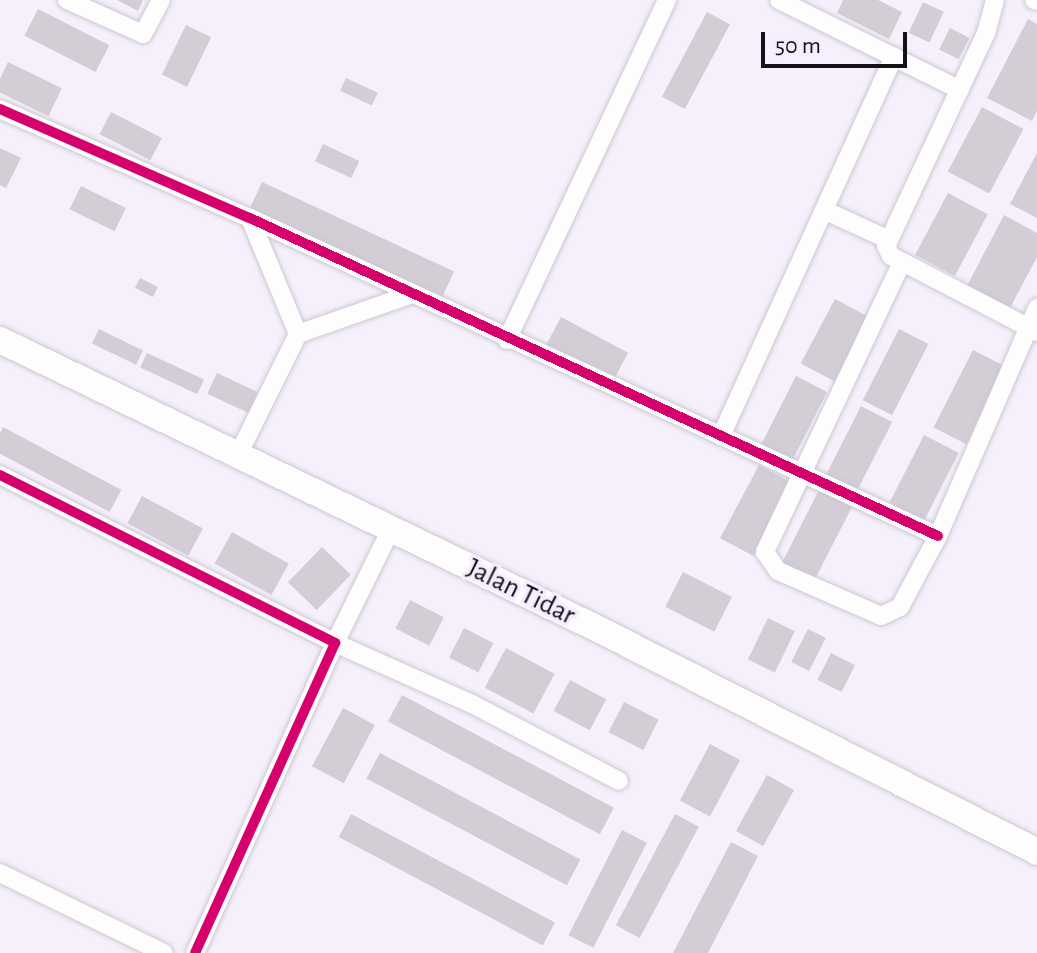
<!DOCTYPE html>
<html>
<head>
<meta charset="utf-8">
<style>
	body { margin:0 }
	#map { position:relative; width:1037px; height:953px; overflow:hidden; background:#f5f0fb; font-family:"Alegreya Sans",sans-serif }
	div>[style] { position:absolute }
	.building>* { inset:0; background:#d3cdd6; transform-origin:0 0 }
	.roads { filter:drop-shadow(0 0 2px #ccc7d1) drop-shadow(0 0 2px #ccc7d1) }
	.street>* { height:18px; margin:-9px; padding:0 9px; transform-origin:9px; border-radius:9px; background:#fefdfe }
	.secondary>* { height:26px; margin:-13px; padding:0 13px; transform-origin:13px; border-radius:13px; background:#fefdfe }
	.cycleway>* { height:10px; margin:-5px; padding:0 5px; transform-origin:5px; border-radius:5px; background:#d6006c }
	span { translate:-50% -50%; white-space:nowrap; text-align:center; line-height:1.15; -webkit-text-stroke:7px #f5ecff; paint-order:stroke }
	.street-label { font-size:28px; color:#151119 }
	.scale { position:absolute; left:761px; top:32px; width:146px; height:36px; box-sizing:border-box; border:4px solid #151119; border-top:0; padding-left:10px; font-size:24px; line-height:28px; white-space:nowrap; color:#151119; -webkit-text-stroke:6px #f5ecff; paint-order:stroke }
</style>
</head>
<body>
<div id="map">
	<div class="building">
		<i style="clip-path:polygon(117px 0,143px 0,138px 11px)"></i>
		<i style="clip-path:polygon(843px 0,878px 0,902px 12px,889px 39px,837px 13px)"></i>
		<i style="left:923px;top:2px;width:23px;height:34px;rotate:25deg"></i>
		<i style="left:38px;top:9px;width:80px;height:30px;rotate:27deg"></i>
		<i style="left:707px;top:12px;width:26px;height:96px;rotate:28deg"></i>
		<i style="clip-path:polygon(1028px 19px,1037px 24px,1037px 111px,1032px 121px,987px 98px)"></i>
		<i style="left:186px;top:25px;width:28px;height:55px;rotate:26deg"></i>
		<i style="left:950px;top:28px;width:22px;height:24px;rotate:27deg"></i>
		<i style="left:8px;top:62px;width:60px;height:31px;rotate:26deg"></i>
		<i style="left:346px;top:78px;width:35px;height:14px;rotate:25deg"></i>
		<i style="left:982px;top:107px;width:47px;height:73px;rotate:28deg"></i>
		<i style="left:111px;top:112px;width:57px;height:25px;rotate:27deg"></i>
		<i style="left:323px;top:144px;width:40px;height:19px;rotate:25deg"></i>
		<i style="clip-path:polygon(0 148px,21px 158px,6px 188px,0 185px)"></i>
		<i style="clip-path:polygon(1037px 153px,1037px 218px,1010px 204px)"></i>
		<i style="left:262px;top:182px;width:212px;height:30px;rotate:25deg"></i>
		<i style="left:81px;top:186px;width:50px;height:26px;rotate:26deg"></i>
		<i style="left:948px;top:193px;width:45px;height:70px;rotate:28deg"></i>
		<i style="clip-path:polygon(1004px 215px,1037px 233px,1037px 257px,1010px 308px,967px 286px)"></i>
		<i style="left:140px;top:278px;width:20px;height:11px;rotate:27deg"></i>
		<i style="left:835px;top:299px;width:38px;height:73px;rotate:28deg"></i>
		<i style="left:561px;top:317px;width:76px;height:37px;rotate:28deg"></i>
		<i style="left:99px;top:329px;width:49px;height:16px;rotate:26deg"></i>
		<i style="left:899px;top:329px;width:33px;height:80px;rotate:27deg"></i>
		<i style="left:973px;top:350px;width:37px;height:87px;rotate:27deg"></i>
		<i style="left:147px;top:353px;width:63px;height:16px;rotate:25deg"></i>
		<i style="left:217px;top:373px;width:45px;height:23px;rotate:25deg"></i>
		<i style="left:796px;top:376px;width:35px;height:78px;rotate:27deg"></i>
		<i style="left:861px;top:406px;width:35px;height:79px;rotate:27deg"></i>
		<i style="left:3px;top:427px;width:134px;height:25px;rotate:28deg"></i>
		<i style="left:924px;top:435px;width:39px;height:76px;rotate:27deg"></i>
		<i style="left:759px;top:465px;width:38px;height:83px;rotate:28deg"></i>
		<i style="left:819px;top:490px;width:37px;height:81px;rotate:27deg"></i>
		<i style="left:142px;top:496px;width:69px;height:31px;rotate:28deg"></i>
		<i style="left:232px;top:532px;width:65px;height:36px;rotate:29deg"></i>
		<i style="left:322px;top:547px;width:40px;height:49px;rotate:44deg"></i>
		<i style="left:683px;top:572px;width:55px;height:39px;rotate:27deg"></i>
		<i style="left:410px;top:600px;width:38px;height:32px;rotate:27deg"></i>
		<i style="left:768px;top:618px;width:30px;height:46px;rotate:26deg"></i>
		<i style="left:464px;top:628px;width:33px;height:33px;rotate:27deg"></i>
		<i style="left:808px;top:629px;width:20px;height:37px;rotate:27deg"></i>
		<i style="left:506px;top:648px;width:55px;height:45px;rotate:28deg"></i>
		<i style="left:831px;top:653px;width:27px;height:30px;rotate:27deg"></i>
		<i style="left:570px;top:680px;width:41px;height:35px;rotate:28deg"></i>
		<i style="left:402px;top:695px;width:240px;height:30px;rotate:28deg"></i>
		<i style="left:624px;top:702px;width:39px;height:34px;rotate:27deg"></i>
		<i style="left:343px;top:708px;width:36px;height:66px;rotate:28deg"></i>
		<i style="left:710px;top:744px;width:34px;height:64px;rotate:28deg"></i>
		<i style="left:380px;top:753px;width:227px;height:29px;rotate:28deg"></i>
		<i style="left:767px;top:775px;width:31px;height:64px;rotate:29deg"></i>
		<i style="left:351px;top:814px;width:231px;height:26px;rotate:28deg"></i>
		<i style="left:675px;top:814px;width:27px;height:126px;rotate:28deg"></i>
		<i style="left:622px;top:830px;width:28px;height:118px;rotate:27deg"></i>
		<i style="clip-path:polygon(731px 842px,758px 856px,708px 953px,673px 953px)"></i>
	</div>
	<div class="roads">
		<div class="street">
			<i style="left:67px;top:0;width:83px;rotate:24.1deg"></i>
			<i style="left:143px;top:34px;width:38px;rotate:-62deg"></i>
			<i style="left:779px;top:0;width:202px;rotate:26.4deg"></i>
			<i style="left:995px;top:0;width:34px;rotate:105deg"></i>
			<i style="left:986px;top:33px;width:235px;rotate:115.1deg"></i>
			<i style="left:886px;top:246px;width:11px;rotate:63deg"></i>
			<i style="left:891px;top:256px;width:165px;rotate:27.5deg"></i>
			<i style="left:1034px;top:0;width:3px;rotate:18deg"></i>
			<i style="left:0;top:109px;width:273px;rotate:23.6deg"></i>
			<i style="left:250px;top:218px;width:758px;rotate:24.81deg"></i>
			<i style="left:826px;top:211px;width:67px;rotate:24.7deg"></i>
			<i style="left:902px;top:262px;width:321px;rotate:115.3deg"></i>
			<i style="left:765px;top:552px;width:23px;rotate:56deg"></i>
			<i style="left:778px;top:571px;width:112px;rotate:23.6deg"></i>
			<i style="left:881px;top:616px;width:21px;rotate:-25deg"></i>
			<i style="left:900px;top:607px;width:81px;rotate:-61.8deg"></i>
			<i style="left:938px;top:536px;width:249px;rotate:-66.5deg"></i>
			<i style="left:298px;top:334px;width:121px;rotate:-19.3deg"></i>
			<i style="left:507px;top:340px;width:376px;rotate:-64.8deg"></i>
			<i style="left:721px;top:436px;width:417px;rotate:-65.5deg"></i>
			<i style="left:239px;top:453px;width:133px;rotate:-63.6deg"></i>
			<i style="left:298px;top:334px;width:126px;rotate:-112.5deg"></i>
			<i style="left:0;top:475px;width:375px;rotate:26.6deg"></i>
			<i style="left:335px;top:643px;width:340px;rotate:114.3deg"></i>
			<i style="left:391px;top:529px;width:127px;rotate:116.2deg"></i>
			<i style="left:335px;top:643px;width:148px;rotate:24deg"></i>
			<i style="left:470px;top:703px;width:168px;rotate:27.6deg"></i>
			<i style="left:0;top:873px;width:182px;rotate:26deg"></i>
		</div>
		<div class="secondary">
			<i style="left:0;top:340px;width:662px;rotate:25.79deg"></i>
			<i style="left:596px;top:628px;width:495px;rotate:26.9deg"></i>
		</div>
	</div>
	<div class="cycleway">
		<i style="left:0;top:109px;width:273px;rotate:23.6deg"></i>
		<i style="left:250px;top:218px;width:758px;rotate:24.81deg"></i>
		<i style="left:0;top:475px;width:375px;rotate:26.6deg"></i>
		<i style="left:335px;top:643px;width:340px;rotate:114.3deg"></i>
	</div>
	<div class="street-label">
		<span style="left:521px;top:592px;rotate:26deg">Jalan Tidar</span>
	</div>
	<div class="scale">50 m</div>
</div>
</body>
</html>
